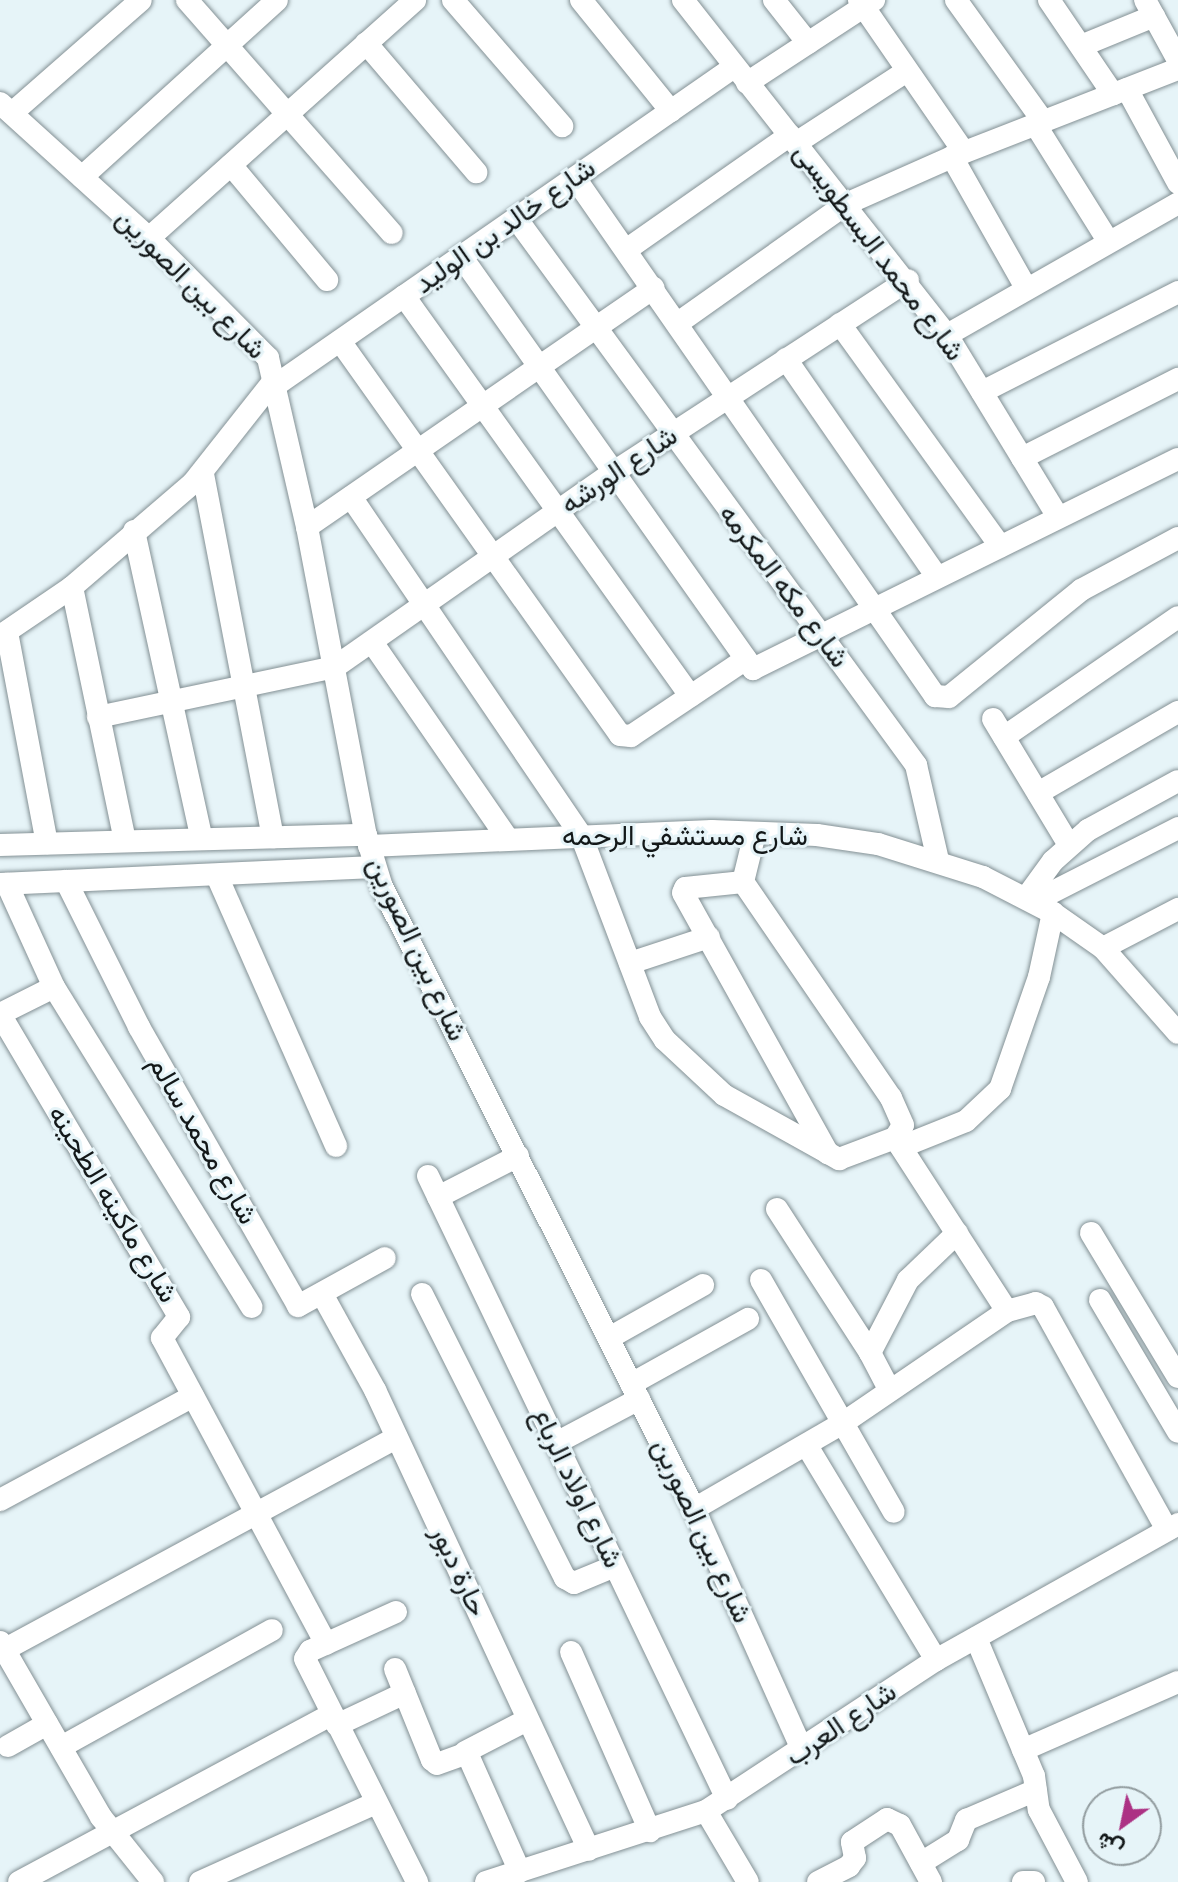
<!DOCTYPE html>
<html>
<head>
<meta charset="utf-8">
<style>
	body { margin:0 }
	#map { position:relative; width:1178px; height:1882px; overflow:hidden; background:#e6f4f8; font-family:"Zilla Slab",Vazirmatn,serif }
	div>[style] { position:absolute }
	.roads { filter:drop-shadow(0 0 2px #839094) drop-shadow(0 0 2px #839094) }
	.minor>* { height:22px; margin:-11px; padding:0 11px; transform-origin:11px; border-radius:11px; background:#fff }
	span { translate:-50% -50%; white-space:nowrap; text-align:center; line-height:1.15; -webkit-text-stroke:6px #e6f4f8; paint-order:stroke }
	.street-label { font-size:28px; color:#131819 }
	.north { position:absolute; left:1082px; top:1786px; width:80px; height:80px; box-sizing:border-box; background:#e6f4f8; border:2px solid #929c9f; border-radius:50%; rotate:213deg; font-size:22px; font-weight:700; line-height:32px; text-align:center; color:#131819 }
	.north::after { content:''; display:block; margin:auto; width:28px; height:36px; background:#ac3184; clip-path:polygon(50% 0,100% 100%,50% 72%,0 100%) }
</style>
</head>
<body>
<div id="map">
	<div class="roads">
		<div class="minor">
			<i style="left:187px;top:0;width:310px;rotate:48.7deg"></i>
			<i style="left:453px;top:0;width:167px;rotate:49.1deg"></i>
			<i style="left:581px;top:0;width:143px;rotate:51deg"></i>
			<i style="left:683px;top:0;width:427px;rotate:51.8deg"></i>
			<i style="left:947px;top:335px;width:213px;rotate:58.6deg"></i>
			<i style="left:774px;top:0;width:55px;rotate:51.7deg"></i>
			<i style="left:859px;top:0;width:185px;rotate:55.4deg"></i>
			<i style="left:956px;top:0;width:149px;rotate:54.3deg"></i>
			<i style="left:1049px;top:0;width:114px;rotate:55.8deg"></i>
			<i style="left:1145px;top:0;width:68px;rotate:61.2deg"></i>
			<i style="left:366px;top:43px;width:170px;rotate:49.5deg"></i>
			<i style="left:1081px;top:46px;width:79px;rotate:-22.3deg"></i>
			<i style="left:747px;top:83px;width:152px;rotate:-33.2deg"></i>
			<i style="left:1127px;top:89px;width:107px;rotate:61.5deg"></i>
			<i style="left:0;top:103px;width:201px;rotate:42.2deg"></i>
			<i style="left:149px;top:238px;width:169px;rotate:45.2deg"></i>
			<i style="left:268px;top:358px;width:173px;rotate:77deg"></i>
			<i style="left:307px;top:527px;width:314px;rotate:79.2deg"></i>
			<i style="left:366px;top:835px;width:54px;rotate:72.9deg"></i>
			<i style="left:382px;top:887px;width:696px;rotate:63.36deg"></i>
			<i style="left:694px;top:1509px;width:263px;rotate:65.8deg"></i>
			<i style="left:12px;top:113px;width:171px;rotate:-41.2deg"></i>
			<i style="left:1035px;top:124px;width:138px;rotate:58deg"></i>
			<i style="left:796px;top:143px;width:132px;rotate:-33deg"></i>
			<i style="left:952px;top:157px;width:150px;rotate:60.5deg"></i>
			<i style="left:231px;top:165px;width:150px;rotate:50.1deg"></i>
			<i style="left:82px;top:177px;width:263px;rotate:-42.2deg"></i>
			<i style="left:575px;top:178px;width:631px;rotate:55.2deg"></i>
			<i style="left:935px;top:696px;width:14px;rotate:4deg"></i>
			<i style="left:949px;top:697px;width:170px;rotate:-39deg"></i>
			<i style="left:1081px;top:590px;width:110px;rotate:-28.2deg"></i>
			<i style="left:516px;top:218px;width:678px;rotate:53.82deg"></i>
			<i style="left:916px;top:765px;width:98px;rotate:77deg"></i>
			<i style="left:149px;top:238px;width:357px;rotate:-41.8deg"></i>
			<i style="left:626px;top:250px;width:200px;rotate:-35deg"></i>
			<i style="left:461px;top:256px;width:506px;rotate:54.74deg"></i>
			<i style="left:753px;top:669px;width:474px;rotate:-26.3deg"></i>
			<i style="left:404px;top:296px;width:492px;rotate:54.4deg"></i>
			<i style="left:678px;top:323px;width:206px;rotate:-35.3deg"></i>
			<i style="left:846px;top:204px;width:116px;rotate:-23.9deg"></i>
			<i style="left:952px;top:157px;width:243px;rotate:-21.3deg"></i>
			<i style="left:840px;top:324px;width:274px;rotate:54.2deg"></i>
			<i style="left:947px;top:335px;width:266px;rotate:-29.7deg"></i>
			<i style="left:340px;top:341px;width:483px;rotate:54.6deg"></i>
			<i style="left:620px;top:735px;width:11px;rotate:5deg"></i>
			<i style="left:631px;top:736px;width:138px;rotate:-33.8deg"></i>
			<i style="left:786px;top:359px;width:264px;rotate:55.3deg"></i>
			<i style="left:276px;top:385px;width:558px;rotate:-34.77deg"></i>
			<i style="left:982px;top:392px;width:220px;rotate:-27deg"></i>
			<i style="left:1022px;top:458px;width:175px;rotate:-26.9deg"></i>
			<i style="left:203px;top:474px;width:370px;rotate:79.1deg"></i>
			<i style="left:351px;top:497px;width:409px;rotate:55.8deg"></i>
			<i style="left:581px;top:835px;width:195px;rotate:69.2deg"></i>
			<i style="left:650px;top:1017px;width:27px;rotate:57deg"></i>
			<i style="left:665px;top:1040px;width:81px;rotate:43deg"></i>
			<i style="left:724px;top:1095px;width:119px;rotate:29.1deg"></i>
			<i style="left:307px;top:527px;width:421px;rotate:-34.6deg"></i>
			<i style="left:134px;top:531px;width:315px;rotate:77.6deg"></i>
			<i style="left:72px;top:587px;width:259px;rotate:78.2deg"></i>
			<i style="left:7px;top:632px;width:215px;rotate:79.3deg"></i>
			<i style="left:0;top:636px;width:87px;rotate:-34.2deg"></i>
			<i style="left:72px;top:587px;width:160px;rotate:-40.7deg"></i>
			<i style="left:193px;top:483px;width:132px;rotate:-51.7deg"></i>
			<i style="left:372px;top:642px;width:236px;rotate:55.4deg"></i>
			<i style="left:98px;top:717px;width:242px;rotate:-11.9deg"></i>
			<i style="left:335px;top:667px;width:340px;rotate:-35deg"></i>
			<i style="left:614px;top:472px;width:351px;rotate:-33.1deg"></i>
			<i style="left:993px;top:719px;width:147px;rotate:58.9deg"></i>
			<i style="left:1004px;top:737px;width:211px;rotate:-34.6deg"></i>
			<i style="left:1038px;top:793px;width:162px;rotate:-30.1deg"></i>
			<i style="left:0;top:845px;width:366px;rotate:-1.6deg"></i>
			<i style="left:369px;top:846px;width:343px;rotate:-2.5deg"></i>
			<i style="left:712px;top:831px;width:105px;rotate:2.2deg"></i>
			<i style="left:817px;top:835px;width:62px;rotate:8.4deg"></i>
			<i style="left:878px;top:844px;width:110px;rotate:17.4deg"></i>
			<i style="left:983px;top:877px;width:79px;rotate:27.2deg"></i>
			<i style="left:1053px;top:913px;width:61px;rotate:35deg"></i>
			<i style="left:1103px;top:948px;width:113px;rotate:48.6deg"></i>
			<i style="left:217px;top:876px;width:295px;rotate:66.2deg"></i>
			<i style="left:66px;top:881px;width:163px;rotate:63.4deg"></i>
			<i style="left:139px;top:1027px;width:321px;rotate:60.3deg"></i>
			<i style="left:298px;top:1306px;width:99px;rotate:-28.9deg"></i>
			<i style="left:743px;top:882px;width:58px;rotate:174.1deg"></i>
			<i style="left:685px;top:888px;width:5px;rotate:112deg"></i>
			<i style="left:683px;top:893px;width:298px;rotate:60.9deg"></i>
			<i style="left:828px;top:1153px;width:13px;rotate:29deg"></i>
			<i style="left:839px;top:1159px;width:60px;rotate:-20.6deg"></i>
			<i style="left:895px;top:1138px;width:15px;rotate:-58deg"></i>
			<i style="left:903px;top:1125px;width:30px;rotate:-114deg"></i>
			<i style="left:891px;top:1098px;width:262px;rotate:-124.4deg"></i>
			<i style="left:743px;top:882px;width:50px;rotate:-76.2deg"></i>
			<i style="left:0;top:884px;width:375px;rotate:-2.6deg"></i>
			<i style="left:7px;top:884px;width:113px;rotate:65.5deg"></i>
			<i style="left:54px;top:987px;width:376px;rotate:58.3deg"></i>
			<i style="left:1026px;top:898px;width:46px;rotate:-53.9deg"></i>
			<i style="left:1053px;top:861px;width:47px;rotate:-41.5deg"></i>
			<i style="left:1088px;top:830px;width:102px;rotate:-28.6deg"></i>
			<i style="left:1033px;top:902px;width:163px;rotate:-27deg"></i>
			<i style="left:1103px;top:948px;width:85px;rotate:-27.5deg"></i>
			<i style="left:630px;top:963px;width:83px;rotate:-18.2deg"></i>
			<i style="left:0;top:1014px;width:352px;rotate:59.4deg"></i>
			<i style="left:179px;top:1317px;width:27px;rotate:129deg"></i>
			<i style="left:162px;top:1338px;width:347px;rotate:61.8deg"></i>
			<i style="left:0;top:1014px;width:60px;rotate:-26.6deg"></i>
			<i style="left:895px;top:1138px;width:206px;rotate:57.1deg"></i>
			<i style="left:901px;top:1147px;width:70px;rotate:-21.8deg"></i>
			<i style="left:966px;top:1121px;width:47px;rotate:-43.3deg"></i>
			<i style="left:1000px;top:1089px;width:119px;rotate:-70.8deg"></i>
			<i style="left:1039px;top:977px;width:66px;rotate:-77.7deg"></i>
			<i style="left:428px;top:1176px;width:691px;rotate:64.36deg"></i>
			<i style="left:438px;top:1197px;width:90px;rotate:-27.1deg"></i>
			<i style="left:777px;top:1209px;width:171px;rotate:57.1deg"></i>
			<i style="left:1091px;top:1233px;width:168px;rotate:58.9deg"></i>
			<i style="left:761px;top:1280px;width:267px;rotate:60.2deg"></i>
			<i style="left:322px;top:1294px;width:110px;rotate:61.1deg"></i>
			<i style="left:375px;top:1390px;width:507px;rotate:65.05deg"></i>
			<i style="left:422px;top:1294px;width:318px;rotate:63.3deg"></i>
			<i style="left:565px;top:1578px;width:10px;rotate:29deg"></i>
			<i style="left:574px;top:1583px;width:44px;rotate:-22.5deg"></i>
			<i style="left:1100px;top:1300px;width:153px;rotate:59.4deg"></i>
			<i style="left:609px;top:1338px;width:108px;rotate:-29.4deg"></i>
			<i style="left:631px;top:1384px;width:134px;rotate:-29.1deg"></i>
			<i style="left:889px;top:1389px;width:41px;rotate:-117.8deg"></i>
			<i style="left:870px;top:1353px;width:82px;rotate:-62.5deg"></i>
			<i style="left:908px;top:1280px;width:68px;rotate:-43.8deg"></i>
			<i style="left:556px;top:1443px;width:94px;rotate:-27.9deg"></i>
			<i style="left:807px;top:1446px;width:250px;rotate:58.9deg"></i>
			<i style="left:0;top:1500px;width:219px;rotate:-28.3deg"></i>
			<i style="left:694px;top:1509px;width:172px;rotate:-30deg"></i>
			<i style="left:843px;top:1423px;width:199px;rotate:-34.3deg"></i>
			<i style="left:1007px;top:1311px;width:30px;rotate:-15deg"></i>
			<i style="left:1036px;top:1303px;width:8px;rotate:30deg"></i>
			<i style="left:1043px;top:1307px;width:255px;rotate:60.9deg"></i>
			<i style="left:396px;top:1612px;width:94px;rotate:155.6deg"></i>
			<i style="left:310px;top:1651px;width:9px;rotate:122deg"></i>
			<i style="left:305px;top:1659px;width:250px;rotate:63.3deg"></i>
			<i style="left:976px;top:1638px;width:150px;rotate:67.2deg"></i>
			<i style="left:1034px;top:1776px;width:34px;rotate:82deg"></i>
			<i style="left:1039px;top:1810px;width:81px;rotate:62.2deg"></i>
			<i style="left:0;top:1642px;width:202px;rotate:60deg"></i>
			<i style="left:101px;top:1817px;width:83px;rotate:51.3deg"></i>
			<i style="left:0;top:1652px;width:451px;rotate:-28.4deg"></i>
			<i style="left:571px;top:1652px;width:196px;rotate:66.2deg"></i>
			<i style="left:395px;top:1669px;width:98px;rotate:67.9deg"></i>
			<i style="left:432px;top:1760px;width:6px;rotate:39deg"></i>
			<i style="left:437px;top:1764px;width:32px;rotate:-20deg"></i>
			<i style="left:467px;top:1753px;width:130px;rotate:66deg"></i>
			<i style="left:337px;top:1725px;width:75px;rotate:-25.2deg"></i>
			<i style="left:8px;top:1746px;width:45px;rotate:-29.4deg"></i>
			<i style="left:61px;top:1747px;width:241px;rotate:-29deg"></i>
			<i style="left:1023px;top:1750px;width:169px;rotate:-23.7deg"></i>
			<i style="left:465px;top:1752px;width:70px;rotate:-27.3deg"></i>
			<i style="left:706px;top:1811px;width:82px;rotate:59.4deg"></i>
			<i style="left:921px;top:1863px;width:44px;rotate:-31.9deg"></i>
			<i style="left:958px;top:1840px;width:22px;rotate:-68deg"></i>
			<i style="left:966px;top:1820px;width:76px;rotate:-23.2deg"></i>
			<i style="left:19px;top:1882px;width:354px;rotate:-28.2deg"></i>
			<i style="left:200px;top:1882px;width:193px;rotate:-24.2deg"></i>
			<i style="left:486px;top:1882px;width:231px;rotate:-17.9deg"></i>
			<i style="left:706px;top:1811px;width:275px;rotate:-33.3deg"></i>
			<i style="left:936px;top:1660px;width:278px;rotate:-29.3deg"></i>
			<i style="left:818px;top:1882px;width:35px;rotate:-27deg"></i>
			<i style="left:849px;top:1866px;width:10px;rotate:-53deg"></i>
			<i style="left:855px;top:1858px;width:16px;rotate:-101deg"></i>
			<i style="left:852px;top:1842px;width:42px;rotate:-33.3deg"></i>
			<i style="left:887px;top:1819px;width:14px;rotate:25deg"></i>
			<i style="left:900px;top:1825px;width:65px;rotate:61.5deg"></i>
			<i style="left:1023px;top:1882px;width:11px"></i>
		</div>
	</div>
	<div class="street-label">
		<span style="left:505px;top:226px;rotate:-35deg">شارع خالد بن الوليد</span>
		<span style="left:879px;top:252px;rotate:53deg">شارع محمد البسطويسى</span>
		<span style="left:191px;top:284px;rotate:45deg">شارع بين الصورين</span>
		<span style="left:619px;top:470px;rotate:-34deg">شارع الورشه</span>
		<span style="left:784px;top:586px;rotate:53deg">شارع مكه المكرمه</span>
		<span style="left:685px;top:836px">شارع مستشفي الرحمه</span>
		<span style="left:417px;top:949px;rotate:65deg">شارع بين الصورين</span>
		<span style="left:203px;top:1140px;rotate:60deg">شارع محمد سالم</span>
		<span style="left:113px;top:1204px;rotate:59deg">شارع ماكينه الطحينه</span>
		<span style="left:577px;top:1488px;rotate:64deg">شارع اولاد الرباع</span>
		<span style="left:702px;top:1531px;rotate:65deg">شارع بين الصورين</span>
		<span style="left:459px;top:1571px;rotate:65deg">حارة دبور</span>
		<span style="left:841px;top:1724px;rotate:-34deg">شارع العرب</span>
	</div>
	<div class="north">ش</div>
</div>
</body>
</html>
